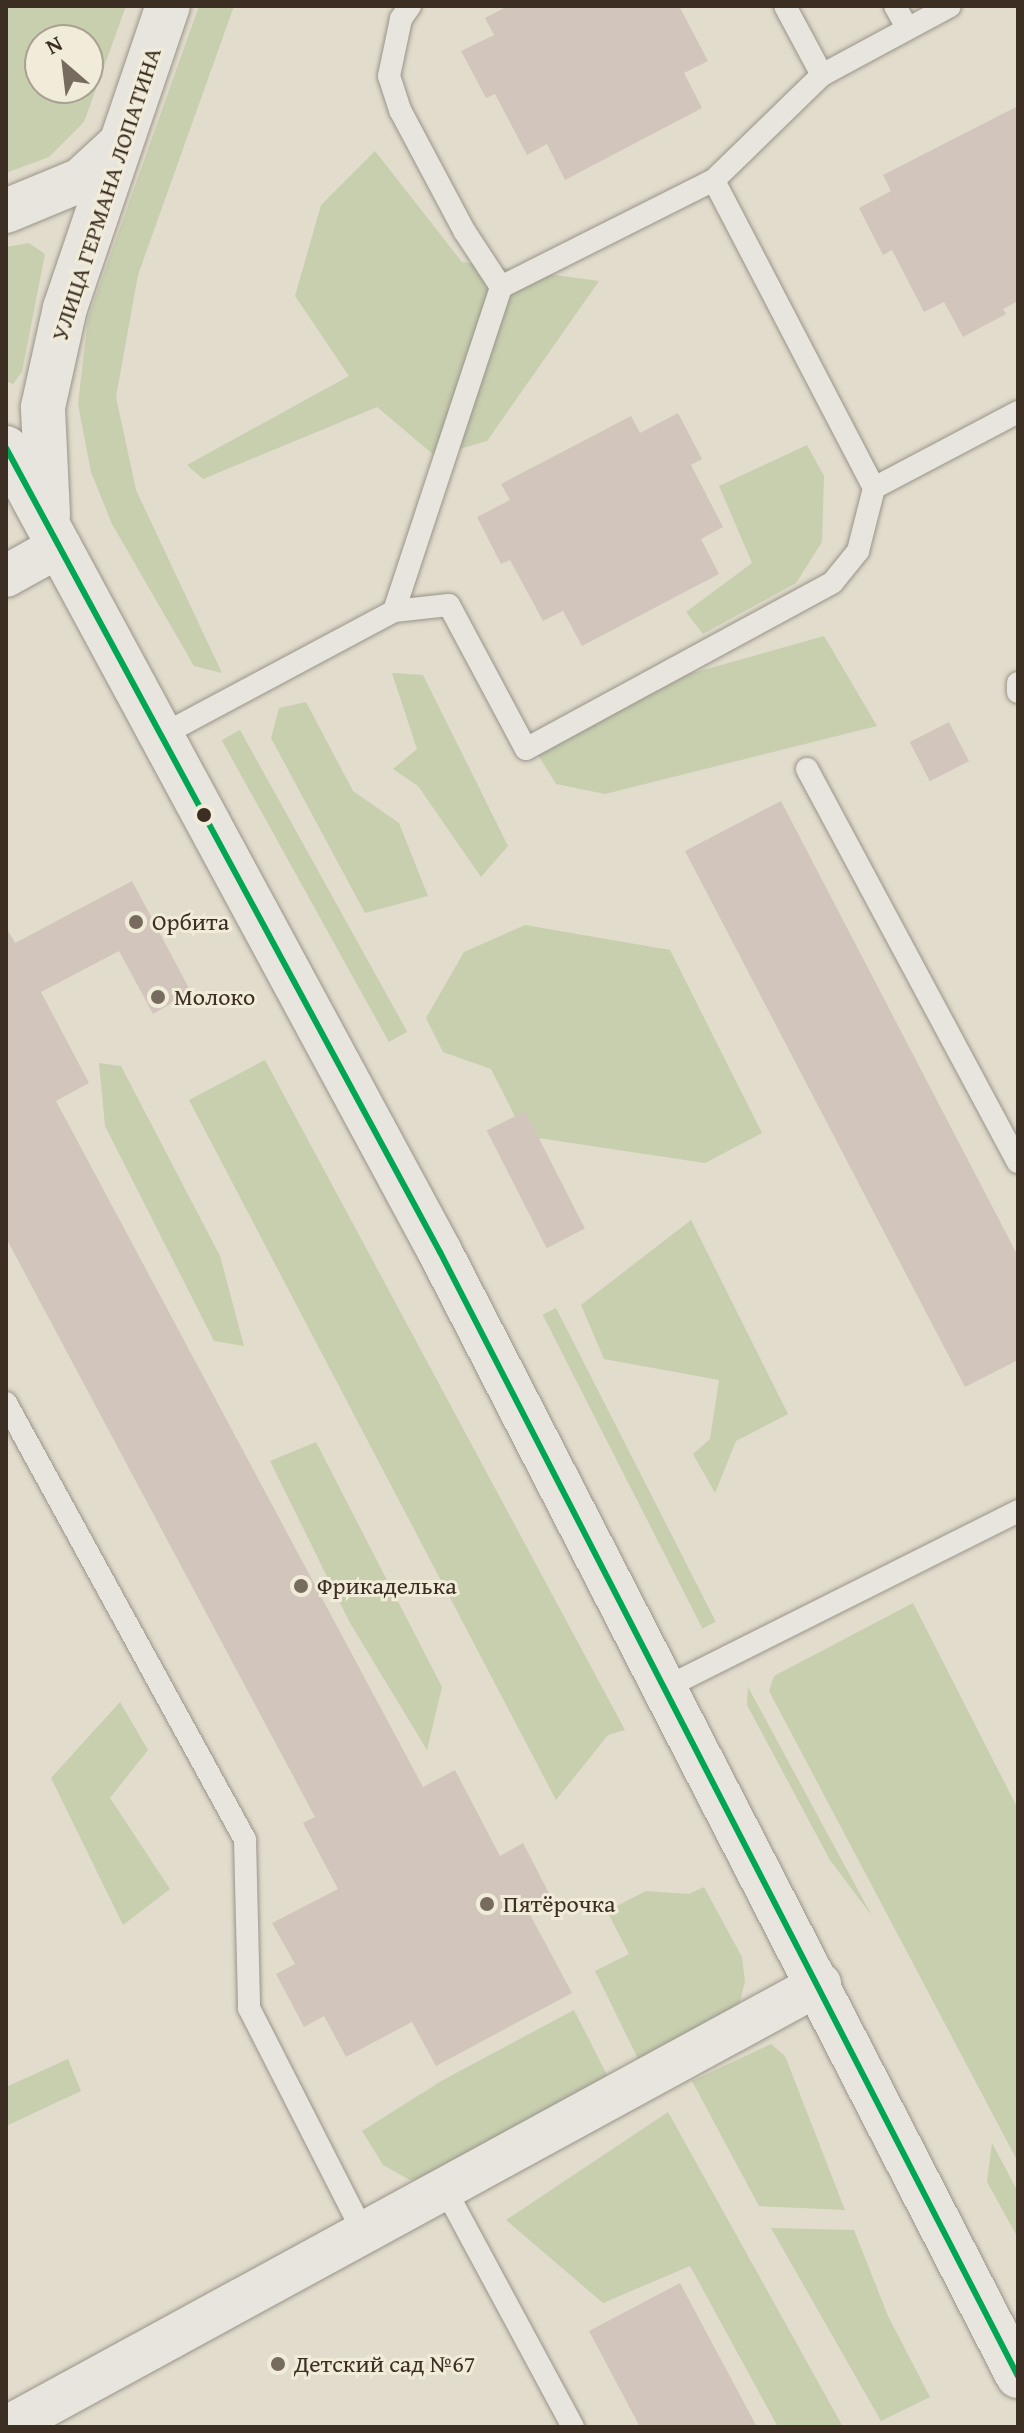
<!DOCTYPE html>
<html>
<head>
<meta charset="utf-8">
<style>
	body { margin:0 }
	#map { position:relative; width:1024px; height:2433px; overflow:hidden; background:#e1dccc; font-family:"Gentium Book Plus",serif }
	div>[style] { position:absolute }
	.green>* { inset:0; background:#c7cfaf; transform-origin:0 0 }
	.building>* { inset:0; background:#d2c6bc; transform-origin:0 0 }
	.roads { filter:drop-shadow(0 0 2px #9a948a) drop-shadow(0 0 2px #9a948a) }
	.service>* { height:22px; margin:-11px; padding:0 11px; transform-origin:11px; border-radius:11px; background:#e8e5de }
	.minor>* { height:42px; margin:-21px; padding:0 21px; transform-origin:21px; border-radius:21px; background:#e8e5de }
	.tertiary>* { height:44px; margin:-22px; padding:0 22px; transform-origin:22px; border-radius:22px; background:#e8e5de }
	.bus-1>* { height:6px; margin:-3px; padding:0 3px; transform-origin:3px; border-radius:3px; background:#00a651 }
	.dots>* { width:22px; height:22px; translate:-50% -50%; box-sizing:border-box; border:4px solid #f1ecd9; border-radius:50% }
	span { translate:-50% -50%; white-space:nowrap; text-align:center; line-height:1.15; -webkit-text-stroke:6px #f1ecd9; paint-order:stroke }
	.street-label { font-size:24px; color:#3d2e23 }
	.poi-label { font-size:24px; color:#3d2e23 }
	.left { translate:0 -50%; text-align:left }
	.frame { position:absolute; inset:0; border:8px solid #3d2e23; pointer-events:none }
	.north { position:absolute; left:24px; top:24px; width:80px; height:80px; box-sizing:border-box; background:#f1ecd9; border:2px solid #a9a090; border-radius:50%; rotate:332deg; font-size:22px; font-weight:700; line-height:32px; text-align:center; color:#3d2e23 }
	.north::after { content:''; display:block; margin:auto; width:28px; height:36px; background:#766b5e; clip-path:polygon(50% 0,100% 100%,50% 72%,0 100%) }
</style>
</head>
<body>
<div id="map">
	<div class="green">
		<i style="clip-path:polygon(evenodd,6px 6px,126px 6px,84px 122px,49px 157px,6px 173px,6px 6px,40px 40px,88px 40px,88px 88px,40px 88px,40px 40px)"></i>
		<i style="clip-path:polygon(199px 6px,234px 6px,138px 275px,116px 397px,136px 490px,222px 673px,194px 666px,112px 524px,91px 472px,78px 404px,88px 318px)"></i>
		<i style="clip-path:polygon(375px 151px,462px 262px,599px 281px,487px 441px,435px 456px,377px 407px,203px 479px,187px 465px,349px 376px,295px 296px,321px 205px)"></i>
		<i style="clip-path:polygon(29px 243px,45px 254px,22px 372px,13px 384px,6px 381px,6px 247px)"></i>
		<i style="clip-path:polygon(807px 445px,824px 476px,822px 542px,796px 583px,703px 634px,686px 612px,752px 563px,719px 486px)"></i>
		<i style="clip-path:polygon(824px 636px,877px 726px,605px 794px,556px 784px,536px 752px,689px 674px)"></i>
		<i style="clip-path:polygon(392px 673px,423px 675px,508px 846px,481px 877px,418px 786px,393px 769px,417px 749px)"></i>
		<i style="clip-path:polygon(306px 702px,353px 791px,399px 823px,428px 896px,365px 913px,271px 738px,279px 708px)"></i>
		<i style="left:240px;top:730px;width:345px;height:21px;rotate:61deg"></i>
		<i style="clip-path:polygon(525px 925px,670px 950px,762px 1133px,705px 1163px,525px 1136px,491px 1069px,443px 1052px,426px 1018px,464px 952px)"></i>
		<i style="clip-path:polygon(265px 1060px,625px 1730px,608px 1735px,556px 1800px,189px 1100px)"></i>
		<i style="clip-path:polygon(99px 1063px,121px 1066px,220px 1256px,244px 1346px,214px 1341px,105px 1126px)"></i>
		<i style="clip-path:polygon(691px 1220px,788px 1414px,736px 1441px,715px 1493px,693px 1454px,710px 1439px,719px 1380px,604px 1359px,581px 1305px)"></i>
		<i style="left:556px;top:1308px;width:352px;height:15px;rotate:63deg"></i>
		<i style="clip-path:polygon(316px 1442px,442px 1687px,427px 1750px,350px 1623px,270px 1461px)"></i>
		<i style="clip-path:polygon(913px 1603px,1018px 1809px,1018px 2162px,769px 1691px,774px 1676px)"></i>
		<i style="clip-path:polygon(748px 1687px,872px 1916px,830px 1860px,747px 1705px)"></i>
		<i style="clip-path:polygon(120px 1702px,148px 1750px,110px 1798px,170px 1889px,123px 1925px,51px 1778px)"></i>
		<i style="clip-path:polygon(704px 1887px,742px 1957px,745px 1982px,740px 2001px,727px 2016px,641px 2065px,595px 1971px,629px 1954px,607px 1911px,646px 1891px,689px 1894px)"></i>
		<i style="clip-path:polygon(574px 2010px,610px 2081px,434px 2177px,410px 2180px,383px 2165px,362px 2131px,443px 2080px)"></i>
		<i style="clip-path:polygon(771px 2044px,785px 2056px,845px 2210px,759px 2206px,692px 2081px)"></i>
		<i style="clip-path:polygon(68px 2059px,81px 2091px,6px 2126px,6px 2087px)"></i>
		<i style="clip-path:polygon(668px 2112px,843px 2427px,778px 2427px,690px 2266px,603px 2303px,506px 2220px)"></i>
		<i style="clip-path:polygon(992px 2143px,1018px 2192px,1018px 2238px,987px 2182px)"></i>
		<i style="clip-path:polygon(771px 2228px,854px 2230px,888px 2316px,930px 2397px,881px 2421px)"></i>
	</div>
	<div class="building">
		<i style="clip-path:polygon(508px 6px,679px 6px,708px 61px,684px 73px,702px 108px,565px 180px,547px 144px,527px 155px,495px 94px,486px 98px,461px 51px,494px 35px,485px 18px)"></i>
		<i style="clip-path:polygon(1018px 106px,1018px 301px,1003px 309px,1006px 314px,963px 337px,944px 302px,924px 312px,892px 250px,883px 255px,859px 208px,891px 191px,883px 175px)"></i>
		<i style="clip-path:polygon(678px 413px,702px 459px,691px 465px,723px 527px,701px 539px,719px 574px,582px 646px,563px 611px,543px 621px,510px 560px,501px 564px,477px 517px,510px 500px,501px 484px,631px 416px,640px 433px)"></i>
		<i style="left:949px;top:722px;width:44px;height:44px;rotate:63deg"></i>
		<i style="clip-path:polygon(781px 801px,1018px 1256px,1018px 1360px,965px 1387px,685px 851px)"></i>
		<i style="clip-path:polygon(132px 881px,191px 992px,153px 1014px,119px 951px,41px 992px,89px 1083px,56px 1101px,423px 1787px,455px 1770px,500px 1856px,523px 1843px,550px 1895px,526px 1907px,572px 1993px,436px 2066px,412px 2022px,346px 2057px,324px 2016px,304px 2027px,276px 1974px,295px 1964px,272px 1923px,338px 1889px,303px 1823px,315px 1817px,6px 1238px,6px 927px,15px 943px)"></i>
		<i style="left:525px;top:1111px;width:132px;height:43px;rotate:63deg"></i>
		<i style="clip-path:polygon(680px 2283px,757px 2427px,640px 2427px,632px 2412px,589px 2331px)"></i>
	</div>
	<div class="roads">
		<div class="service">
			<i style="left:410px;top:6px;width:16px;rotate:125deg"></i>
			<i style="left:401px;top:19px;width:58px;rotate:101.9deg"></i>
			<i style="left:389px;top:76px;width:36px;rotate:72deg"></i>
			<i style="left:400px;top:110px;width:138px;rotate:62deg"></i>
			<i style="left:465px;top:232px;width:66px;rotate:56.8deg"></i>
			<i style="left:895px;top:6px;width:25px;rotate:61deg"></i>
			<i style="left:822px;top:75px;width:145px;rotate:-28.3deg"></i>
			<i style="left:874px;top:488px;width:163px;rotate:-27.8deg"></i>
			<i style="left:394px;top:611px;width:55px;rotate:-6.2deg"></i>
			<i style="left:449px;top:605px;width:163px;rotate:61.9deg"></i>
			<i style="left:526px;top:749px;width:349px;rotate:-28.5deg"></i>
			<i style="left:833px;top:582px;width:40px;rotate:-51deg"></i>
			<i style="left:858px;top:551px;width:65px;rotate:-75.7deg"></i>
			<i style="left:874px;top:488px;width:347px;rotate:-117.5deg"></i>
			<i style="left:1018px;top:683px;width:9px;rotate:90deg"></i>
			<i style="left:162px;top:735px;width:263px;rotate:-28.1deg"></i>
			<i style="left:394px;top:611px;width:341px;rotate:-71.7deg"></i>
			<i style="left:501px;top:287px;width:238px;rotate:-26.7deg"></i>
			<i style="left:714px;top:180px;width:151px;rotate:-44.2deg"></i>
			<i style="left:822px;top:75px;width:78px;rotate:-118.2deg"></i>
			<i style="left:807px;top:769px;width:446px;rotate:61.8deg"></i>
			<i style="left:6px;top:1403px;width:498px;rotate:61.3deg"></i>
			<i style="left:245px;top:1840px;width:168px;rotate:88.6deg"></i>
			<i style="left:249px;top:2008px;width:256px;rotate:63deg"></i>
			<i style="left:667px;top:1687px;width:393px;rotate:-26.6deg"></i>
			<i style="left:446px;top:2191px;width:268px;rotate:61.7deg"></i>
		</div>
		<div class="minor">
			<i style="left:6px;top:576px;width:62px;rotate:-29.1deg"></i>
			<i style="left:7px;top:2427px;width:926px;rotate:-28.59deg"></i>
		</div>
		<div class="tertiary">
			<i style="left:6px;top:211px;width:81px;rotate:-22.5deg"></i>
			<i style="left:81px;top:180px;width:52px;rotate:-42.6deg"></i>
			<i style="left:6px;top:448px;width:914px;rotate:61.64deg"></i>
			<i style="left:440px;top:1252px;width:1264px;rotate:62.79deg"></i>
			<i style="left:48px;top:515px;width:108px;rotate:-92.7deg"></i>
			<i style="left:43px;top:407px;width:101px;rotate:-77.5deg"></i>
			<i style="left:65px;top:308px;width:319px;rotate:-71.2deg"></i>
		</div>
	</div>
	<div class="bus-1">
		<i style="left:6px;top:448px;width:914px;rotate:61.64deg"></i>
		<i style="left:440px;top:1252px;width:1264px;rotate:62.79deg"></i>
	</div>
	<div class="dots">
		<i style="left:204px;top:815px;background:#3d2e23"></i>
		<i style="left:136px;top:922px;background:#766b5e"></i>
		<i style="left:158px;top:997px;background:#766b5e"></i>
		<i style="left:301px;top:1586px;background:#766b5e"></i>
		<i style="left:487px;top:1904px;background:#766b5e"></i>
		<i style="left:278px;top:2364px;background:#766b5e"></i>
	</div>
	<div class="street-label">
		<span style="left:106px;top:194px;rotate:-72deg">УЛИЦА ГЕРМАНА ЛОПАТИНА</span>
	</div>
	<div class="poi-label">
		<span class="left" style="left:152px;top:922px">Орбита</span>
		<span class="left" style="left:174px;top:997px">Молоко</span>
		<span class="left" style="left:317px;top:1586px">Фрикаделька</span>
		<span class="left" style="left:503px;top:1904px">Пятёрочка</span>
		<span class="left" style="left:294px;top:2364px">Детский сад №67</span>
	</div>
	<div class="frame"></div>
	<div class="north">N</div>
</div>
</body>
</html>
